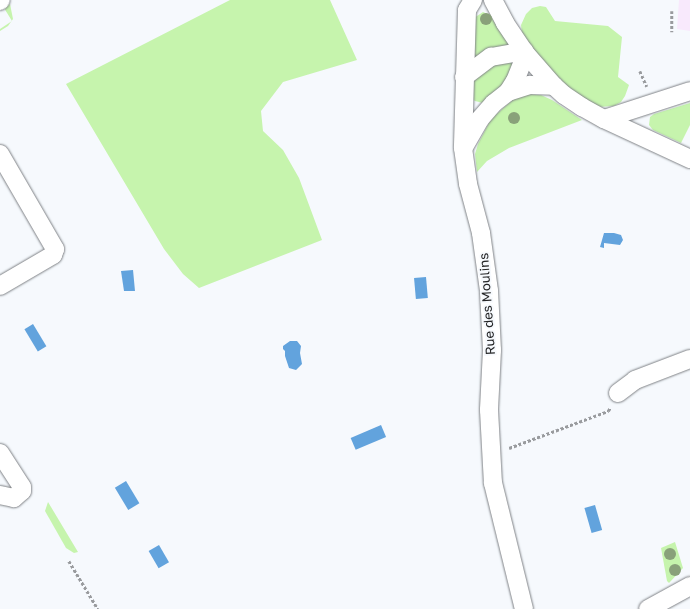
<!DOCTYPE html>
<html>
<head>
<meta charset="utf-8">
<style>
	body { margin:0 }
	#map { position:relative; width:690px; height:609px; overflow:hidden; background:#f6f9fd; font-family:"Golos Text",sans-serif }
	div>[style] { position:absolute }
	.education>* { inset:0; background:#f8e9fc }
	.green>* { inset:0; background:#c6f4ad }
	.water>* { inset:0; background:#62a3dd; transform-origin:0 0 }
	.path>* { height:2.5px; margin-top:-1.25px; transform-origin:0; background:repeating-linear-gradient(90deg,#999b9e 0 3px,transparent 0 5px) }
	.roads { filter:drop-shadow(0 0 1px #7f8286) drop-shadow(0 0 1px #7f8286) }
	.street>* { height:18px; margin:-9px; padding:0 9px; transform-origin:9px; border-radius:9px; background:#fff }
	.trees>* { width:12px; height:12px; margin:-6px; border-radius:50%; background:#89a17a }
	span { translate:-50% -50%; white-space:nowrap; text-align:center; line-height:1.15; -webkit-text-stroke:3.5px #f6f9fd; paint-order:stroke }
	.street-label { font-size:13px; color:#242526 }
</style>
</head>
<body>
<div id="map">
	<div class="education">
		<i style="clip-path:polygon(679px 0,690px 0,690px 31px,677px 29px)"></i>
	</div>
	<div class="green">
		<i style="clip-path:polygon(230px 0,330px 0,357px 60px,283px 82px,261px 111px,263px 131px,283px 150px,299px 178px,322px 240px,199px 288px,183px 274px,164px 249px,66px 84px)"></i>
		<i style="clip-path:polygon(10px 4px,13px 19px,8px 26px,0 31px,0 29px,12px 21px,4px 8px)"></i>
		<i style="clip-path:polygon(540px 6px,546px 7px,555px 21px,608px 26px,622px 37px,618px 77px,629px 85px,625px 96px,621px 102px,614px 106px,598px 107px,573px 94px,544px 66px,522px 33px,521px 25px,526px 14px,532px 8px)"></i>
		<i style="clip-path:polygon(483px 12px,492px 16px,511px 46px,474px 63px,474px 18px)"></i>
		<i style="clip-path:polygon(496px 61px,515px 62px,503px 87px,483px 103px,475px 101px,472px 99px,470px 84px)"></i>
		<i style="clip-path:polygon(529px 94px,541px 95px,552px 100px,582px 120px,509px 148px,487px 161px,477px 172px,475px 154px,478px 144px,491px 119px,516px 97px)"></i>
		<i style="clip-path:polygon(690px 103px,690px 125px,681px 143px,653px 130px,649px 125px,650px 117px,654px 114px)"></i>
		<i style="clip-path:polygon(48px 502px,78px 552px,74px 553px,66px 548px,45px 511px)"></i>
		<i style="clip-path:polygon(675px 542px,683px 568px,669px 583px,667px 581px,661px 548px)"></i>
	</div>
	<div class="water">
		<i style="clip-path:polygon(604px 233px,614px 233px,621px 235px,623px 240px,620px 245px,604px 243px,604px 248px,600px 247px)"></i>
		<i style="clip-path:polygon(133px 270px,135px 291px,124px 291px,121px 271px)"></i>
		<i style="left:426px;top:277px;width:21px;height:12px;rotate:85deg"></i>
		<i style="left:33px;top:324px;width:26px;height:10px;rotate:59deg"></i>
		<i style="clip-path:polygon(290px 341px,297px 341px,301px 346px,300px 353px,302px 364px,296px 370px,289px 368px,285px 356px,285px 351px,283px 349px,283px 346px)"></i>
		<i style="left:381px;top:425px;width:13px;height:33px;rotate:67deg"></i>
		<i style="left:126px;top:481px;width:26px;height:13px;rotate:59deg"></i>
		<i style="left:595px;top:505px;width:26px;height:11px;rotate:74deg"></i>
		<i style="left:159px;top:545px;width:20px;height:12px;rotate:60deg"></i>
	</div>
	<div class="path">
		<i style="left:672px;top:11px;width:21px;rotate:90deg"></i>
		<i style="left:640px;top:71px;width:17px;rotate:66deg"></i>
		<i style="left:509px;top:448px;width:106px;rotate:-20.5deg"></i>
		<i style="left:608px;top:411px;width:4px;rotate:-56deg"></i>
		<i style="left:69px;top:561px;width:56px;rotate:58.9deg"></i>
	</div>
	<div class="roads">
		<div class="street">
			<i style="left:473px;top:0;width:12px;rotate:121deg"></i>
			<i style="left:467px;top:10px;width:138px;rotate:91.7deg"></i>
			<i style="left:463px;top:148px;width:36px;rotate:82deg"></i>
			<i style="left:468px;top:184px;width:51px;rotate:75.1deg"></i>
			<i style="left:481px;top:233px;width:59px;rotate:82.1deg"></i>
			<i style="left:489px;top:291px;width:59px;rotate:87.1deg"></i>
			<i style="left:492px;top:350px;width:60px;rotate:92.9deg"></i>
			<i style="left:489px;top:410px;width:73px;rotate:86.9deg"></i>
			<i style="left:493px;top:483px;width:130px;rotate:76.2deg"></i>
			<i style="left:493px;top:0;width:26px;rotate:62deg"></i>
			<i style="left:505px;top:23px;width:37px;rotate:56deg"></i>
			<i style="left:526px;top:54px;width:43px;rotate:48.8deg"></i>
			<i style="left:554px;top:86px;width:13px;rotate:42deg"></i>
			<i style="left:564px;top:95px;width:22px;rotate:34deg"></i>
			<i style="left:582px;top:107px;width:25px;rotate:29deg"></i>
			<i style="left:604px;top:119px;width:95px;rotate:24.9deg"></i>
			<i style="left:0;top:1px;width:1px;rotate:-45deg"></i>
			<i style="left:464px;top:77px;width:34px;rotate:-37deg"></i>
			<i style="left:491px;top:57px;width:34px;rotate:-10deg"></i>
			<i style="left:508px;top:92px;width:13px;rotate:-58deg"></i>
			<i style="left:515px;top:81px;width:29px;rotate:-68deg"></i>
			<i style="left:604px;top:119px;width:90px;rotate:-18deg"></i>
			<i style="left:464px;top:147px;width:32px;rotate:-60deg"></i>
			<i style="left:480px;top:119px;width:21px;rotate:-49deg"></i>
			<i style="left:494px;top:103px;width:18px;rotate:-38deg"></i>
			<i style="left:508px;top:92px;width:23px;rotate:-18deg"></i>
			<i style="left:530px;top:85px;width:24px;rotate:2deg"></i>
			<i style="left:0;top:154px;width:110px;rotate:59.9deg"></i>
			<i style="left:55px;top:249px;width:6px;rotate:108deg"></i>
			<i style="left:53px;top:255px;width:61px;rotate:149.7deg"></i>
			<i style="left:618px;top:393px;width:21px;rotate:-37deg"></i>
			<i style="left:635px;top:380px;width:59px;rotate:-20.9deg"></i>
			<i style="left:0;top:453px;width:40px;rotate:57.1deg"></i>
			<i style="left:22px;top:487px;width:4px;rotate:90deg"></i>
			<i style="left:22px;top:491px;width:11px;rotate:139deg"></i>
			<i style="left:14px;top:498px;width:14px;rotate:-168deg"></i>
			<i style="left:648px;top:609px;width:48px;rotate:-28.7deg"></i>
		</div>
	</div>
	<div class="trees">
		<i style="left:486px;top:19px"></i>
		<i style="left:514px;top:118px"></i>
		<i style="left:670px;top:554px"></i>
		<i style="left:675px;top:570px"></i>
	</div>
	<div class="street-label">
		<span style="left:487px;top:304px;rotate:-94deg">Rue des Moulins</span>
	</div>
</div>
</body>
</html>
